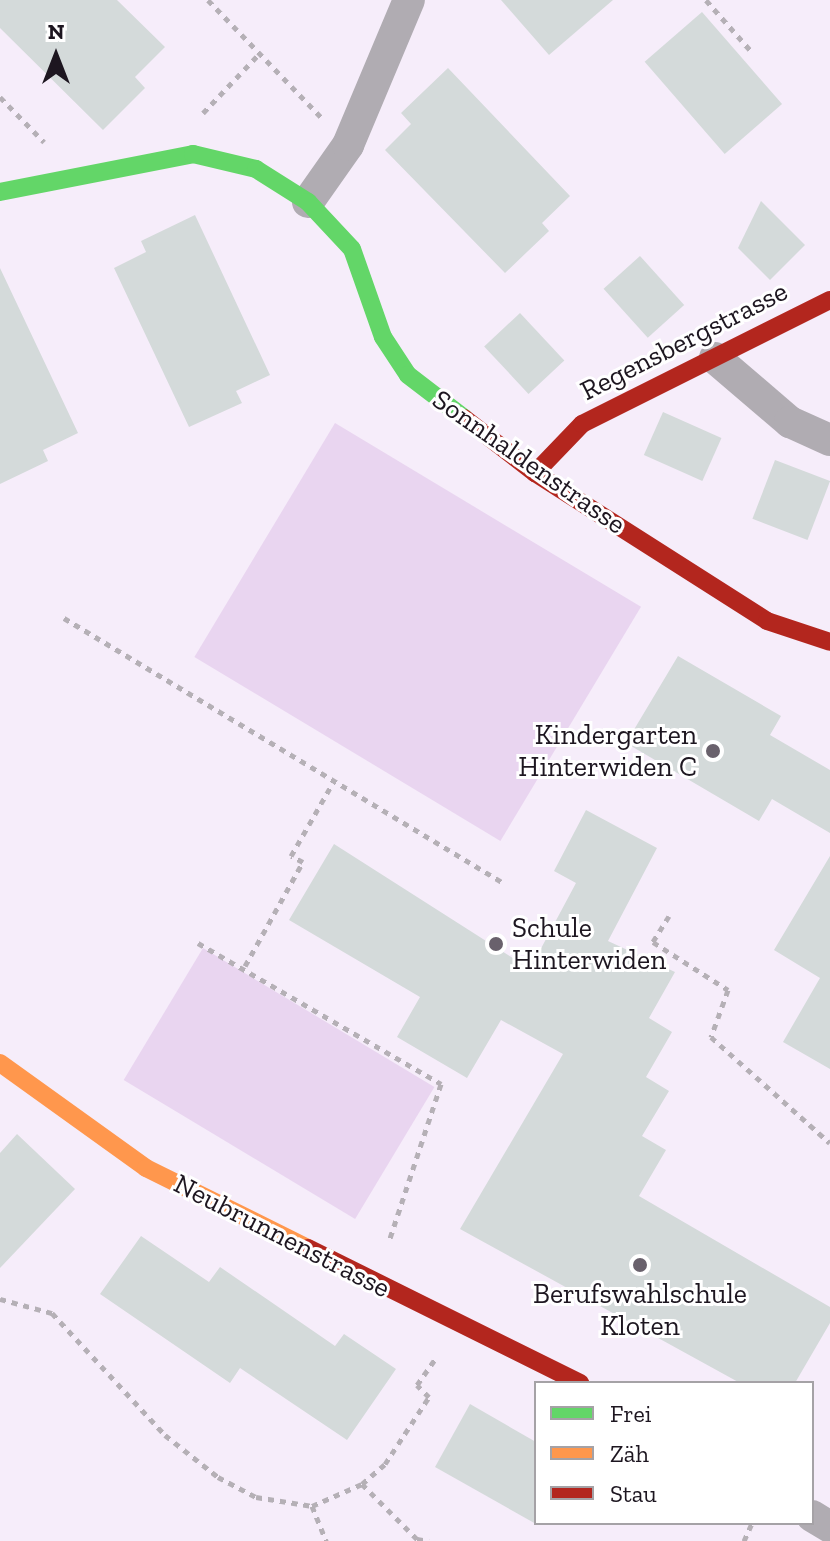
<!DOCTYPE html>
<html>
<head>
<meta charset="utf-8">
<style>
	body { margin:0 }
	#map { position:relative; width:830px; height:1541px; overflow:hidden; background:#f6edfa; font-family:"Zilla Slab",serif }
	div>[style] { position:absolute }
	.green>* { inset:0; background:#e9d5f0; transform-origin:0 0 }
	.building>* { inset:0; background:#d4dada; transform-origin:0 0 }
	.path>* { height:5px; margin-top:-2.5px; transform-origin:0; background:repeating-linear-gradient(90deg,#b5b0b6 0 6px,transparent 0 12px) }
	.street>* { height:32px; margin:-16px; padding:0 16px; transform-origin:16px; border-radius:16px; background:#b0acb2 }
	.fast>* { height:18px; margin:-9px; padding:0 9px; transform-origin:9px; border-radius:9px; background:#63d668 }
	.slow>* { height:18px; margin:-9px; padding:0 9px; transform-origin:9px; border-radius:9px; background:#ff974d }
	.jam>* { height:18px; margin:-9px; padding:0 9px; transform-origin:9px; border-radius:9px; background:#b3261e }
	.dots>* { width:22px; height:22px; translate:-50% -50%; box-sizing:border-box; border:4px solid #fff; border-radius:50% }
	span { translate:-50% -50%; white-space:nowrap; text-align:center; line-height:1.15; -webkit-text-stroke:6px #fff; paint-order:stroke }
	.street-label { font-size:28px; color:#1d1620 }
	.poi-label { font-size:28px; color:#1d1620 }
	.right { translate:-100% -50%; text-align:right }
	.left { translate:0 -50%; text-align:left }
	.legend { position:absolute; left:534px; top:1381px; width:280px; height:144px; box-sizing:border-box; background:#fff; border:2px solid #a5a2a6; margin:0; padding:10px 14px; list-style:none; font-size:24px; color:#1d1620 }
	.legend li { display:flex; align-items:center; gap:16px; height:40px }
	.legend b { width:40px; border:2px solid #a5a2a6 }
	.north { position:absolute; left:16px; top:16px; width:80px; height:80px; -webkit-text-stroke:6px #fff; paint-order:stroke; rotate:0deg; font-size:22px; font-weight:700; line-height:32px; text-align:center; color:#1d1620 }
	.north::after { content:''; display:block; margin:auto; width:28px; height:36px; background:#1d1620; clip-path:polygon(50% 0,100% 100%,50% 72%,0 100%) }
</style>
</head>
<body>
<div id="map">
	<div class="green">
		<i style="left:335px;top:423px;width:357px;height:273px;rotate:31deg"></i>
		<i style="left:203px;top:948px;width:270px;height:154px;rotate:31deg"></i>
	</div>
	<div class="building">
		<i style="clip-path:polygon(0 0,117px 0,165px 47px,135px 77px,145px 88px,103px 130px,0 28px)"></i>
		<i style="clip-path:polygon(501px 0,613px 0,549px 55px)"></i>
		<i style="left:702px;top:12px;width:122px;height:76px;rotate:49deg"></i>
		<i style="clip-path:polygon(448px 68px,570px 196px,542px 223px,549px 231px,505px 273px,385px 150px,411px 124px,401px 113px)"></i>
		<i style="clip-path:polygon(761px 201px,805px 245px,770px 280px,738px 248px)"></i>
		<i style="clip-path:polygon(195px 215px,270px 375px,236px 391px,242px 403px,189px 427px,114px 268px,146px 252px,141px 241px)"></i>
		<i style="left:640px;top:256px;width:66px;height:49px;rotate:48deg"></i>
		<i style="clip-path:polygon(0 268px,78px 433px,43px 450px,48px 461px,0 484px)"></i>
		<i style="left:520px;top:313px;width:65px;height:49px;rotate:47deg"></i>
		<i style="left:663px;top:412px;width:64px;height:47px;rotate:24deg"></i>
		<i style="left:775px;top:460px;width:59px;height:63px;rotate:21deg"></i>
		<i style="clip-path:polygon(678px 656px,781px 716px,770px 735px,830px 770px,830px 833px,772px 799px,759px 821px,626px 743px)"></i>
		<i style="clip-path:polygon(586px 810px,657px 848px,608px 941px,675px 972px,649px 1018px,672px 1032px,646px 1077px,669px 1091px,642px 1136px,666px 1150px,639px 1196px,830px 1307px,830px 1323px,795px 1383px,740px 1383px,460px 1229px,563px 1054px,501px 1020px,467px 1078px,397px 1037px,420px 997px,289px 920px,334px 844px,530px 969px,576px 883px,554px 871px)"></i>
		<i style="clip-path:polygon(830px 856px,830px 1069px,783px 1042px,820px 978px,774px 950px)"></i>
		<i style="clip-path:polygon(17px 1134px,75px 1189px,0 1268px,0 1153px)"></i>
		<i style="clip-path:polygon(141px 1236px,209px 1282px,220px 1267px,335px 1346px,344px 1334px,396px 1369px,347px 1440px,240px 1368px,230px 1383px,100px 1294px)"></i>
		<i style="clip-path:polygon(470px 1404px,536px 1442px,536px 1524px,435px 1467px)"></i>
	</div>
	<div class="path">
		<i style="left:208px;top:0;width:165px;rotate:46deg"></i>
		<i style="left:706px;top:0;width:68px;rotate:48.6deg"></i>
		<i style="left:0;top:97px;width:63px;rotate:45.6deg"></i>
		<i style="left:203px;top:113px;width:83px;rotate:-46.5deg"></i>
		<i style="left:64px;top:618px;width:511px;rotate:31.08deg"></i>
		<i style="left:669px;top:916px;width:31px;rotate:122deg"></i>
		<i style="left:653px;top:942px;width:89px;rotate:32.6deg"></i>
		<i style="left:728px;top:990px;width:50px;rotate:109.9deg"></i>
		<i style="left:711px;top:1037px;width:159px;rotate:41.7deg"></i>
		<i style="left:198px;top:943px;width:281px;rotate:30.1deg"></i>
		<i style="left:441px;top:1084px;width:165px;rotate:108.3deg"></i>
		<i style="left:245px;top:966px;width:119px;rotate:-60.9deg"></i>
		<i style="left:303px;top:862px;width:13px;rotate:-153deg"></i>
		<i style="left:291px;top:856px;width:86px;rotate:-60.2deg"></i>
		<i style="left:0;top:1299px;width:54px;rotate:15.1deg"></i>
		<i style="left:52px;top:1313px;width:166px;rotate:47.2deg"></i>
		<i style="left:165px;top:1435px;width:68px;rotate:38.4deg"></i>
		<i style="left:218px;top:1477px;width:43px;rotate:27.8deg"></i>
		<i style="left:256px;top:1497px;width:57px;rotate:9.1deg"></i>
		<i style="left:312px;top:1506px;width:55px;rotate:-23.7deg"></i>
		<i style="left:362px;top:1484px;width:30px;rotate:-41deg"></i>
		<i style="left:385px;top:1464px;width:80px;rotate:-56.7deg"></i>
		<i style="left:429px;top:1397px;width:17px;rotate:-135deg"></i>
		<i style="left:417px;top:1385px;width:32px;rotate:-55deg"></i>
		<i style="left:362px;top:1484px;width:78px;rotate:45deg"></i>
		<i style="left:417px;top:1539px;width:12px;rotate:9deg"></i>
		<i style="left:312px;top:1506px;width:38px;rotate:68deg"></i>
		<i style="left:744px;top:1541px;width:20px;rotate:-66deg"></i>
	</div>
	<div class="street">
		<i style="left:308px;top:202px;width:70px;rotate:-54.9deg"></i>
		<i style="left:348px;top:145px;width:157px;rotate:-67.2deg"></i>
		<i style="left:715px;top:358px;width:99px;rotate:40.5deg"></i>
		<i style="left:790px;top:422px;width:44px;rotate:24.2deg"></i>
		<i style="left:812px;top:1516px;width:21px;rotate:31deg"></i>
	</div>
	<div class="fast">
		<i style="left:0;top:192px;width:197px;rotate:-11.1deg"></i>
		<i style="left:193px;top:154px;width:65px;rotate:13.4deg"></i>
		<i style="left:256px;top:169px;width:62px;rotate:32.4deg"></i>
		<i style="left:308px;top:202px;width:64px;rotate:46.9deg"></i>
		<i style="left:352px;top:249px;width:93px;rotate:70.6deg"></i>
		<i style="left:383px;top:337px;width:45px;rotate:56.7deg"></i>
		<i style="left:408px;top:375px;width:71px;rotate:37.5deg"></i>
	</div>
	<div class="slow">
		<i style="left:0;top:1063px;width:180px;rotate:35.7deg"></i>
		<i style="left:146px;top:1168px;width:181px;rotate:26.3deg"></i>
	</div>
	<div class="jam">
		<i style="left:464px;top:418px;width:90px;rotate:37.8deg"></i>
		<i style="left:535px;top:473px;width:275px;rotate:32.5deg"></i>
		<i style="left:767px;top:621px;width:66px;rotate:18.4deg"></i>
		<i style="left:535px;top:473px;width:68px;rotate:-46.2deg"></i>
		<i style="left:582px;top:424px;width:277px;rotate:-26.6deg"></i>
		<i style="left:308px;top:1248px;width:304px;rotate:26.4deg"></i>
	</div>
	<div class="dots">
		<i style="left:713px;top:751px;background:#69616c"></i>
		<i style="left:496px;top:944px;background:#69616c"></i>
		<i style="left:640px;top:1265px;background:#69616c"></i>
	</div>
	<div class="street-label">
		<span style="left:684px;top:341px;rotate:-27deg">Regensbergstrasse</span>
		<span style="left:529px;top:462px;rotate:35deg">Sonnhaldenstrasse</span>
		<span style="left:282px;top:1236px;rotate:27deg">Neubrunnenstrasse</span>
	</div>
	<div class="poi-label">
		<span class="right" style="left:697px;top:751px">Kindergarten<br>Hinterwiden C</span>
		<span class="left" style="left:512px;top:944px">Schule<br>Hinterwiden</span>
		<span style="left:640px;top:1310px">Berufswahlschule<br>Kloten</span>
	</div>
	<ul class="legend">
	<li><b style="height:10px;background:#63d668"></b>Frei</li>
	<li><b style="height:10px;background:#ff974d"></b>Zäh</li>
	<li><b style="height:10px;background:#b3261e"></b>Stau</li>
	</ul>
	<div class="north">N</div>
</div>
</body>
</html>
